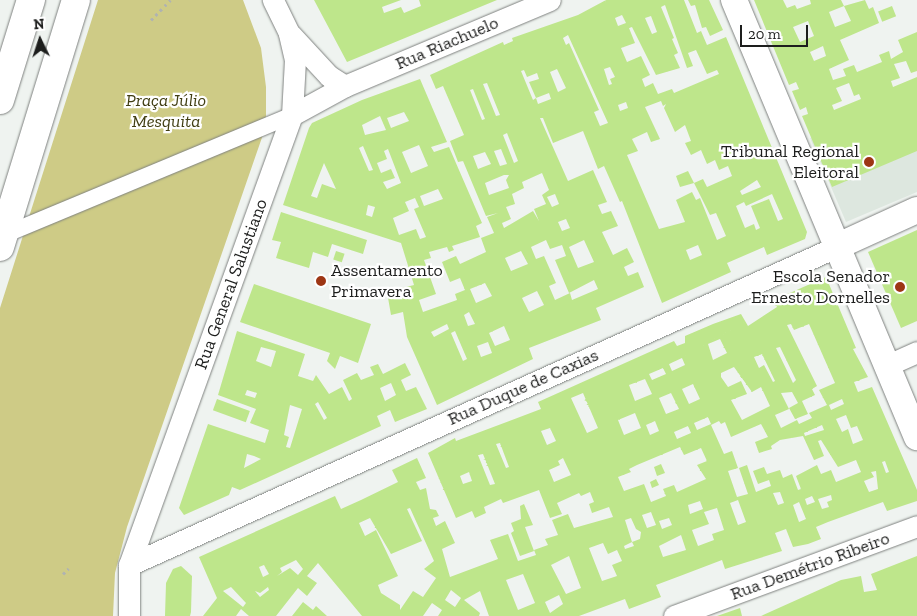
<!DOCTYPE html>
<html>
<head>
<meta charset="utf-8">
<style>
	body { margin:0 }
	#map { position:relative; width:917px; height:616px; overflow:hidden; background:#eff3f0; font-family:"Zilla Slab",serif }
	div>[style] { position:absolute }
	.built>* { inset:0; background:#dde7df }
	.green>* { inset:0; background:#cecb86 }
	.building>* { inset:0; background:#bee68b; transform-origin:0 0 }
	.path>* { height:3px; margin-top:-1.5px; transform-origin:0; background:repeating-linear-gradient(90deg,#b0b3b0 0 2.5px,transparent 0 6.5px) }
	.roads { filter:drop-shadow(0 0 1px #7e817f) drop-shadow(0 0 1px #7e817f) }
	.pedestrian>* { height:16px; margin:-8px; padding:0 8px; transform-origin:8px; border-radius:8px; background:#fff }
	.minor>* { height:21px; margin:-10.5px; padding:0 10.5px; transform-origin:10.5px; border-radius:10.5px; background:#fff }
	.tertiary>* { height:26px; margin:-13px; padding:0 13px; transform-origin:13px; border-radius:13px; background:#fff }
	.secondary>* { height:28px; margin:-14px; padding:0 14px; transform-origin:14px; border-radius:14px; background:#fff }
	.dots>* { width:14px; height:14px; translate:-50% -50%; box-sizing:border-box; border:2px solid #fff; border-radius:50% }
	span { translate:-50% -50%; white-space:nowrap; text-align:center; line-height:1.15; -webkit-text-stroke:4.5px #fff; paint-order:stroke }
	.street-label { font-size:18px; color:#1d1e1d }
	.park-label { font-size:18px; color:#413e13; font-style:italic }
	.poi-label { font-size:18px; color:#1d1e1d }
	.right { translate:-100% -50%; text-align:right }
	.left { translate:0 -50%; text-align:left }
	.north { position:absolute; left:15px; top:15px; width:50px; height:50px; -webkit-text-stroke:4px #fff; paint-order:stroke; rotate:356deg; font-size:14px; font-weight:700; line-height:20px; text-align:center; color:#1d1e1d }
	.north::after { content:''; display:block; margin:auto; width:18px; height:22px; background:#1d1e1d; clip-path:polygon(50% 0,100% 100%,50% 72%,0 100%) }
	.scale { position:absolute; left:740px; top:25px; width:68px; height:22px; box-sizing:border-box; border:2px solid #1d1e1d; border-top:0; padding-left:6px; font-size:15px; line-height:18px; white-space:nowrap; color:#1d1e1d; -webkit-text-stroke:4px #fff; paint-order:stroke }
</style>
</head>
<body>
<div id="map">
	<div class="built">
		<i style="clip-path:polygon(917px 93px,917px 192px,846px 222px,810px 138px)"></i>
	</div>
	<div class="green">
		<i style="clip-path:polygon(98px 0,243px 0,261px 48px,266px 87px,266px 126px,127px 527px,115px 573px,113px 616px,0 616px,0 308px)"></i>
	</div>
	<div class="building">
		<i style="clip-path:polygon(314px 0,401px 0,382px 7px,384px 13px,401px 7px,404px 13px,421px 6px,419px 0,497px 0,347px 62px)"></i>
		<i style="clip-path:polygon(evenodd,606px 0,684px 0,697px 33px,701px 31px,707px 45px,726px 37px,807px 232px,805px 239px,767px 255px,764px 247px,727px 263px,731px 272px,662px 303px,622px 201px,620px 202px,604px 166px,598px 169px,583px 131px,553px 143px,543px 118px,540px 118px,568px 181px,593px 170px,607px 202px,598px 205px,602px 214px,611px 211px,618px 226px,602px 232px,613px 255px,627px 248px,634px 262px,624px 267px,628px 276px,638px 272px,644px 287px,596px 308px,601px 320px,529px 348px,533px 359px,437px 405px,407px 337px,403px 312px,391px 315px,387px 292px,414px 285px,401px 243px,283px 205px,309px 128px,312px 123px,362px 100px,420px 79px,447px 142px,431px 147px,434px 152px,449px 147px,482px 223px,476px 226px,480px 237px,452px 246px,454px 250px,449px 252px,447px 247px,429px 252px,431px 258px,424px 260px,436px 294px,419px 300px,423px 312px,457px 300px,455px 294px,465px 290px,460px 278px,450px 282px,442px 262px,456px 256px,460px 264px,486px 252px,481px 238px,494px 233px,487px 217px,498px 213px,486px 216px,463px 161px,458px 162px,450px 141px,464px 135px,443px 86px,436px 89px,430px 75px,503px 42px,504px 45px,513px 41px,512px 38px,578px 15px,606px 0,665px 5px,687px 68px,693px 66px,688px 53px,696px 50px,707px 74px,717px 70px,719px 74px,674px 93px,672px 89px,658px 94px,653px 83px,645px 87px,642px 79px,650px 75px,641px 56px,627px 62px,621px 48px,635px 43px,629px 28px,632px 27px,656px 75px,680px 68px,674px 55px,678px 53px,672px 39px,674px 38px,661px 7px,665px 5px,606px 0,622px 15px,626px 23px,618px 26px,615px 18px,622px 15px,606px 0,651px 16px,657px 32px,652px 34px,645px 18px,651px 16px,606px 0,568px 35px,608px 123px,600px 126px,594px 112px,599px 110px,569px 43px,566px 45px,563px 38px,568px 35px,606px 0,603px 66px,604px 69px,610px 67px,615px 77px,610px 79px,612px 84px,609px 85px,603px 66px,606px 0,557px 69px,566px 88px,558px 92px,550px 72px,557px 69px,606px 0,524px 70px,527px 77px,537px 73px,539px 79px,529px 82px,536px 98px,533px 100px,521px 71px,524px 70px,606px 0,487px 83px,500px 115px,496px 116px,483px 84px,487px 83px,606px 0,473px 89px,485px 119px,482px 120px,470px 90px,473px 89px,606px 0,549px 93px,551px 99px,538px 104px,536px 98px,549px 93px,606px 0,661px 101px,663px 106px,666px 104px,664px 108px,675px 132px,685px 125px,691px 141px,685px 143px,691px 155px,701px 150px,707px 164px,715px 160px,719px 170px,728px 166px,732px 176px,707px 187px,703px 179px,694px 183px,710px 215px,716px 213px,726px 236px,717px 240px,700px 198px,696px 200px,692px 192px,676px 200px,685px 222px,659px 229px,627px 155px,638px 151px,632px 139px,647px 132px,651px 142px,660px 139px,645px 107px,661px 101px,606px 0,626px 102px,628px 108px,620px 111px,618px 105px,626px 102px,606px 0,404px 112px,409px 121px,391px 128px,387px 118px,404px 112px,606px 0,380px 116px,386px 130px,365px 135px,362px 125px,380px 116px,606px 0,507px 133px,518px 161px,514px 163px,503px 135px,507px 133px,606px 0,419px 145px,428px 166px,411px 173px,402px 152px,419px 145px,606px 0,363px 146px,373px 170px,369px 171px,359px 148px,363px 146px,606px 0,388px 149px,401px 183px,387px 189px,383px 182px,395px 178px,391px 169px,381px 173px,377px 163px,387px 159px,384px 151px,388px 149px,606px 0,501px 149px,507px 164px,500px 166px,494px 151px,501px 149px,606px 0,485px 152px,491px 164px,478px 169px,473px 156px,485px 152px,606px 0,324px 163px,336px 189px,322px 184px,317px 198px,311px 196px,324px 163px,606px 0,542px 173px,549px 190px,542px 195px,546px 204px,534px 209px,539px 221px,533px 211px,504px 228px,502px 223px,511px 219px,506px 207px,515px 204px,512px 194px,524px 188px,522px 182px,542px 173px,606px 0,504px 175px,509px 175px,506px 180px,509px 188px,489px 195px,485px 183px,504px 175px,606px 0,757px 180px,761px 187px,742px 195px,740px 191px,757px 180px,606px 0,438px 189px,443px 199px,424px 206px,420px 196px,438px 189px,606px 0,555px 194px,559px 204px,552px 207px,547px 197px,555px 194px,606px 0,772px 194px,783px 219px,778px 221px,769px 199px,751px 206px,760px 228px,756px 230px,754px 224px,745px 228px,736px 206px,744px 202px,746px 206px,772px 194px,606px 0,415px 198px,419px 207px,414px 209px,426px 237px,420px 239px,416px 229px,399px 235px,393px 218px,409px 211px,405px 202px,415px 198px,606px 0,368px 205px,375px 207px,372px 217px,366px 215px,368px 205px,606px 0,566px 219px,570px 228px,562px 231px,558px 222px,566px 219px,606px 0,546px 240px,550px 249px,562px 245px,566px 256px,555px 260px,569px 293px,594px 280px,598px 289px,572px 300px,570px 293px,555px 300px,549px 286px,556px 283px,544px 256px,536px 259px,531px 247px,546px 240px,606px 0,584px 240px,594px 262px,578px 268px,569px 247px,584px 240px,606px 0,698px 245px,702px 255px,690px 260px,686px 250px,698px 245px,606px 0,521px 251px,528px 264px,511px 271px,505px 258px,521px 251px,606px 0,485px 283px,492px 296px,476px 303px,470px 289px,485px 283px,606px 0,537px 291px,544px 305px,529px 312px,522px 298px,537px 291px,606px 0,469px 312px,475px 324px,468px 326px,464px 315px,469px 312px,606px 0,447px 324px,449px 329px,434px 337px,431px 332px,447px 324px,606px 0,504px 326px,510px 340px,495px 346px,489px 333px,504px 326px,606px 0,455px 331px,467px 359px,463px 361px,451px 333px,455px 331px,606px 0,488px 342px,492px 353px,481px 357px,477px 346px,488px 342px)"></i>
		<i style="clip-path:polygon(688px 0,709px 0,723px 30px,710px 36px,706px 27px,702px 28px,695px 5px,691px 6px)"></i>
		<i style="clip-path:polygon(evenodd,754px 0,783px 0,787px 8px,795px 5px,797px 9px,811px 4px,810px 0,841px 0,844px 6px,829px 12px,835px 27px,851px 21px,844px 6px,865px 0,869px 9px,873px 7px,879px 23px,840px 40px,849px 60px,829px 69px,833px 80px,846px 76px,843px 69px,854px 65px,857px 72px,882px 62px,879px 55px,889px 51px,891px 59px,903px 52px,898px 40px,917px 32px,917px 71px,911px 73px,906px 61px,894px 64px,900px 78px,891px 81px,893px 87px,917px 77px,917px 151px,832px 187px,802px 116px,808px 114px,806px 107px,800px 110px,792px 91px,799px 89px,796px 82px,789px 85px,754px 0,808px 21px,814px 36px,800px 42px,793px 27px,808px 21px,754px 0,823px 46px,826px 56px,814px 61px,810px 52px,823px 46px,754px 0,849px 83px,854px 96px,859px 94px,861px 99px,834px 110px,832px 105px,842px 101px,836px 88px,849px 83px)"></i>
		<i style="left:892px;top:6px;width:11px;height:15px;rotate:68deg"></i>
		<i style="clip-path:polygon(688px 171px,694px 183px,680px 187px,676px 176px)"></i>
		<i style="clip-path:polygon(281px 212px,367px 240px,363px 254px,332px 244px,328px 257px,313px 252px,309px 268px,276px 258px,281px 242px,272px 240px)"></i>
		<i style="clip-path:polygon(917px 230px,917px 321px,901px 328px,868px 252px)"></i>
		<i style="left:336px;top:251px;width:9px;height:9px;rotate:18deg"></i>
		<i style="clip-path:polygon(evenodd,826px 277px,856px 348px,853px 349px,868px 377px,854px 382px,858px 392px,872px 387px,917px 490px,917px 501px,887px 511px,883px 502px,828px 522px,816px 527px,821px 539px,808px 544px,793px 547px,786px 529px,775px 533px,782px 551px,725px 569px,722px 560px,680px 576px,656px 585px,661px 597px,629px 609px,625px 599px,579px 616px,489px 616px,480px 591px,464px 600px,480px 613px,479px 616px,438px 616px,442px 610px,432px 603px,423px 616px,362px 616px,318px 563px,307px 576px,317px 583px,307px 596px,298px 588px,276px 616px,249px 616px,241px 609px,236px 616px,203px 616px,217px 598px,199px 557px,335px 496px,341px 509px,361px 500px,398px 482px,392px 470px,417px 458px,426px 478px,416px 482px,420px 490px,426px 488px,430px 509px,436px 510px,439px 516px,433px 518px,436px 526px,445px 521px,455px 543px,442px 549px,450px 577px,498px 559px,490px 540px,508px 534px,518px 561px,536px 555px,534px 550px,548px 545px,545px 539px,558px 535px,552px 520px,568px 514px,574px 528px,613px 517px,609px 507px,592px 513px,589px 504px,594px 502px,590px 492px,581px 496px,579px 493px,557px 503px,562px 514px,550px 518px,539px 490px,503px 503px,501px 499px,484px 507px,486px 513px,475px 518px,472px 511px,456px 518px,428px 453px,455px 438px,456px 441px,541px 409px,538px 402px,674px 341px,677px 346px,685px 343px,685px 336px,713px 324px,741px 314px,748px 326px,777px 307px,774px 300px,826px 277px,791px 324px,794px 330px,809px 324px,835px 383px,819px 390px,827px 405px,809px 413px,812px 418px,799px 424px,797px 420px,781px 428px,775px 415px,789px 409px,781px 393px,792px 392px,798px 403px,789px 408px,795px 419px,808px 414px,802px 401px,815px 395px,812px 389px,817px 386px,787px 325px,791px 324px,826px 277px,720px 339px,727px 353px,713px 360px,708px 344px,720px 339px,826px 277px,780px 347px,796px 380px,793px 383px,776px 348px,780px 347px,826px 277px,762px 354px,775px 381px,773px 382px,764px 365px,759px 368px,754px 357px,762px 354px,826px 277px,682px 358px,685px 365px,672px 371px,669px 364px,682px 358px,826px 277px,734px 367px,752px 392px,761px 387px,770px 406px,742px 420px,731px 400px,747px 394px,741px 381px,728px 387px,721px 377px,721px 373px,734px 367px,826px 277px,663px 368px,666px 374px,652px 380px,649px 374px,663px 368px,826px 277px,645px 379px,652px 394px,635px 401px,629px 385px,645px 379px,826px 277px,693px 384px,700px 399px,689px 404px,682px 389px,693px 384px,826px 277px,583px 393px,598px 428px,587px 433px,571px 398px,583px 393px,826px 277px,671px 393px,679px 409px,666px 414px,659px 398px,671px 393px,826px 277px,842px 399px,844px 404px,831px 410px,829px 405px,842px 399px,826px 277px,635px 413px,641px 428px,624px 435px,618px 420px,635px 413px,826px 277px,846px 415px,851px 428px,857px 426px,863px 440px,853px 444px,848px 429px,842px 432px,836px 419px,846px 415px,826px 277px,708px 417px,711px 424px,697px 430px,694px 423px,708px 417px,826px 277px,655px 421px,659px 431px,650px 435px,646px 425px,655px 421px,826px 277px,719px 421px,721px 424px,725px 422px,731px 437px,761px 424px,768px 437px,755px 442px,759px 453px,772px 449px,771px 446px,780px 440px,803px 436px,814px 460px,824px 456px,818px 441px,821px 440px,838px 467px,856px 460px,861px 472px,836px 482px,831px 470px,821px 474px,817px 465px,796px 476px,801px 489px,798px 490px,792px 474px,783px 478px,780px 470px,767px 474px,764px 467px,753px 471px,758px 484px,769px 480px,771px 486px,756px 492px,747px 465px,739px 468px,748px 494px,737px 497px,728px 471px,738px 468px,732px 451px,724px 454px,711px 425px,719px 421px,826px 277px,822px 425px,824px 430px,805px 436px,804px 433px,822px 425px,826px 277px,688px 426px,691px 433px,677px 439px,674px 432px,688px 426px,826px 277px,550px 428px,556px 441px,547px 445px,541px 431px,550px 428px,826px 277px,500px 443px,509px 467px,506px 468px,496px 444px,500px 443px,826px 277px,680px 447px,684px 455px,701px 448px,707px 461px,697px 465px,706px 479px,677px 492px,674px 485px,663px 489px,666px 496px,651px 502px,644px 484px,624px 491px,618px 477px,631px 472px,629px 469px,637px 465px,680px 447px,826px 277px,483px 454px,495px 484px,490px 485px,478px 455px,483px 454px,826px 277px,563px 458px,571px 475px,554px 482px,549px 470px,560px 465px,558px 461px,563px 458px,826px 277px,885px 461px,889px 472px,886px 473px,882px 462px,885px 461px,826px 277px,876px 471px,878px 489px,869px 492px,864px 481px,874px 477px,871px 472px,876px 471px,826px 277px,469px 472px,472px 481px,463px 484px,460px 476px,469px 472px,826px 277px,780px 492px,784px 503px,778px 505px,773px 493px,780px 492px,826px 277px,831px 495px,832px 500px,827px 502px,829px 507px,822px 509px,818px 499px,831px 495px,826px 277px,812px 496px,815px 502px,807px 505px,805px 499px,812px 496px,826px 277px,738px 500px,746px 522px,738px 525px,730px 503px,738px 500px,826px 277px,700px 501px,703px 509px,690px 514px,688px 505px,700px 501px,826px 277px,799px 502px,806px 519px,799px 522px,793px 505px,799px 502px,826px 277px,410px 508px,434px 561px,424px 569px,436px 578px,423px 597px,413px 591px,400px 610px,400px 605px,381px 593px,378px 585px,398px 576px,376px 530px,365px 536px,359px 523px,370px 518px,391px 554px,422px 541px,407px 509px,410px 508px,826px 277px,717px 508px,724px 530px,712px 534px,714px 540px,698px 546px,692px 530px,709px 524px,704px 512px,717px 508px,826px 277px,651px 512px,656px 525px,647px 528px,642px 515px,651px 512px,826px 277px,631px 518px,636px 529px,641px 532px,640px 539px,632px 542px,634px 546px,625px 549px,624px 546px,632px 542px,625px 520px,631px 518px,826px 277px,669px 518px,672px 525px,662px 529px,659px 521px,669px 518px,826px 277px,681px 535px,686px 550px,663px 557px,659px 546px,681px 535px,826px 277px,603px 543px,608px 554px,617px 550px,622px 561px,612px 565px,617px 576px,602px 581px,589px 548px,603px 543px,826px 277px,569px 556px,581px 588px,566px 594px,551px 565px,569px 556px,826px 277px,296px 560px,303px 569px,298px 575px,290px 568px,277px 576px,282px 572px,280px 568px,296px 560px,826px 277px,264px 565px,269px 574px,263px 577px,259px 567px,264px 565px,826px 277px,523px 574px,535px 603px,518px 610px,506px 580px,523px 574px,826px 277px,231px 587px,246px 603px,243px 607px,223px 591px,231px 587px,826px 277px,268px 587px,269px 590px,260px 597px,255px 591px,260px 593px,268px 587px,826px 277px,451px 590px,461px 598px,455px 607px,445px 600px,451px 590px,826px 277px,559px 595px,563px 604px,550px 613px,545px 602px,559px 595px)"></i>
		<i style="clip-path:polygon(254px 284px,371px 324px,358px 363px,340px 356px,335px 369px,327px 361px,330px 353px,240px 322px)"></i>
		<i style="clip-path:polygon(evenodd,237px 331px,305px 354px,298px 376px,313px 381px,316px 375px,329px 394px,342px 387px,349px 401px,352px 399px,343px 380px,357px 373px,361px 380px,374px 375px,370px 367px,378px 364px,383px 374px,405px 363px,411px 375px,401px 380px,406px 391px,416px 387px,427px 409px,395px 422px,390px 410px,377px 416px,381px 426px,240px 490px,232px 487px,229px 495px,184px 515px,179px 508px,208px 424px,265px 443px,269px 430px,250px 423px,256px 409px,218px 395px,237px 331px,261px 347px,276px 351px,271px 367px,256px 361px,261px 347px,237px 331px,391px 383px,396px 395px,385px 401px,380px 388px,391px 383px,237px 331px,247px 390px,257px 393px,255px 398px,245px 395px,247px 390px,237px 331px,318px 402px,327px 418px,324px 420px,315px 404px,318px 402px,237px 331px,290px 405px,302px 409px,290px 448px,286px 447px,289px 437px,284px 435px,290px 405px,237px 331px,247px 454px,254px 456px,261px 459px,244px 468px,247px 454px)"></i>
		<i style="left:217px;top:399px;width:35px;height:12px;rotate:20deg"></i>
		<i style="clip-path:polygon(661px 464px,665px 473px,657px 476px,654px 467px)"></i>
		<i style="clip-path:polygon(656px 479px,659px 485px,652px 488px,650px 482px)"></i>
		<i style="clip-path:polygon(524px 504px,533px 525px,525px 527px,534px 551px,520px 556px,511px 533px,514px 531px,511px 523px,521px 519px,520px 506px)"></i>
		<i style="clip-path:polygon(917px 556px,917px 616px,761px 616px,841px 580px,861px 576px,864px 592px,877px 590px,871px 574px)"></i>
		<i style="clip-path:polygon(181px 566px,192px 576px,191px 612px,190px 616px,165px 616px,166px 583px,173px 569px)"></i>
		<i style="clip-path:polygon(303px 602px,313px 610px,316px 606px,327px 616px,292px 616px)"></i>
		<i style="clip-path:polygon(740px 608px,742px 616px,717px 616px)"></i>
	</div>
	<div class="path">
		<i style="left:151px;top:20px;width:28px;rotate:-46deg"></i>
		<i style="left:63px;top:574px;width:8px;rotate:-45deg"></i>
	</div>
	<div class="roads">
		<div class="pedestrian">
			<i style="left:4px;top:235px;width:312px;rotate:-22.6deg"></i>
		</div>
		<div class="minor">
			<i style="left:291px;top:35px;width:56px;rotate:47.2deg"></i>
			<i style="left:329px;top:76px;width:19px;rotate:32deg"></i>
			<i style="left:292px;top:115px;width:60px;rotate:-28.7deg"></i>
			<i style="left:345px;top:86px;width:222px;rotate:-22.8deg"></i>
			<i style="left:888px;top:365px;width:32px;rotate:-24deg"></i>
			<i style="left:129px;top:565px;width:777px;rotate:-24.22deg"></i>
			<i style="left:129px;top:616px;width:51px;rotate:-90deg"></i>
			<i style="left:129px;top:565px;width:479px;rotate:-70.1deg"></i>
			<i style="left:292px;top:115px;width:55px;rotate:-86.9deg"></i>
			<i style="left:295px;top:60px;width:28px;rotate:-103deg"></i>
			<i style="left:289px;top:33px;width:37px;rotate:-116deg"></i>
			<i style="left:674px;top:616px;width:259px;rotate:-20.3deg"></i>
		</div>
		<div class="tertiary">
			<i style="left:734px;top:0;width:474px;rotate:67.3deg"></i>
			<i style="left:838px;top:246px;width:87px;rotate:-24.5deg"></i>
		</div>
		<div class="secondary">
			<i style="left:0;top:100px;width:105px;rotate:-72.8deg"></i>
			<i style="left:0;top:247px;width:258px;rotate:-72.9deg"></i>
		</div>
	</div>
	<div class="dots">
		<i style="left:869px;top:162px;background:#9d3614"></i>
		<i style="left:321px;top:281px;background:#9d3614"></i>
		<i style="left:900px;top:287px;background:#9d3614"></i>
	</div>
	<div class="street-label">
		<span style="left:447px;top:43px;rotate:-23deg">Rua Riachuelo</span>
		<span style="left:231px;top:284px;rotate:-70deg">Rua General Salustiano</span>
		<span style="left:523px;top:387px;rotate:-24deg">Rua Duque de Caxias</span>
		<span style="left:810px;top:566px;rotate:-20deg">Rua Demétrio Ribeiro</span>
	</div>
	<div class="park-label">
		<span style="left:166px;top:111px">Praça Júlio<br>Mesquita</span>
	</div>
	<div class="poi-label">
		<span class="right" style="left:859px;top:162px">Tribunal Regional<br>Eleitoral</span>
		<span class="left" style="left:331px;top:281px">Assentamento<br>Primavera</span>
		<span class="right" style="left:890px;top:287px">Escola Senador<br>Ernesto Dornelles</span>
	</div>
	<div class="north">N</div>
	<div class="scale">20 m</div>
</div>
</body>
</html>
